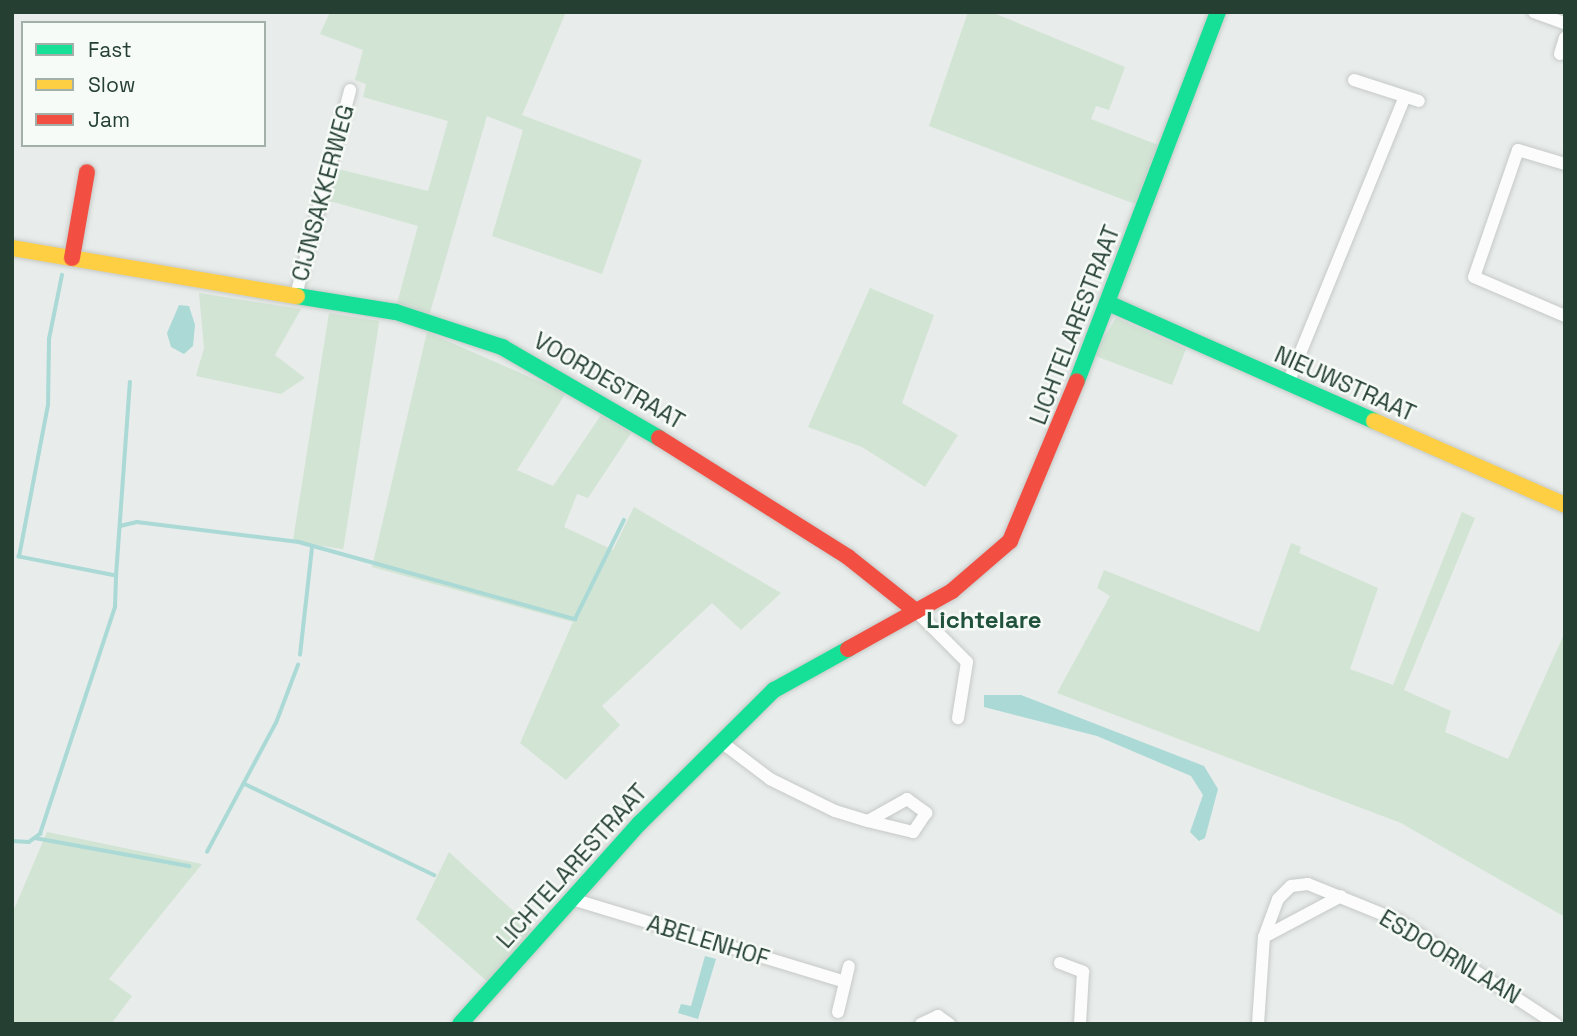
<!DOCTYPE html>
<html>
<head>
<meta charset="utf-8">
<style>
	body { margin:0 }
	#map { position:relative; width:1577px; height:1036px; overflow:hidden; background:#e8ecea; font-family:"Space Grotesk",sans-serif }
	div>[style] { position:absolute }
	.green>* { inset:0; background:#d2e4d4; transform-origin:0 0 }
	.water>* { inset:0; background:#aad9d6 }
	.stream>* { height:3.5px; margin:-1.75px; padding:0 1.75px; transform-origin:1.75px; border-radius:1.75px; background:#aad9d6 }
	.roads { filter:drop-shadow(0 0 2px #c5c9c7) drop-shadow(0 0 2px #c5c9c7) }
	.street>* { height:12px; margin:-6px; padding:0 6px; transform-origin:6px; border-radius:6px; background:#fcfcfc }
	.fast>* { height:16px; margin:-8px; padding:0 8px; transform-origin:8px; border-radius:8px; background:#16e098 }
	.slow>* { height:16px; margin:-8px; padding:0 8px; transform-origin:8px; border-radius:8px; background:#ffcf43 }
	.jam>* { height:16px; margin:-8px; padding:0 8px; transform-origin:8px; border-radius:8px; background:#f24e42 }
	span { translate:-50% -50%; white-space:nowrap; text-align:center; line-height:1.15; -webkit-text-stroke:5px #f7fbf8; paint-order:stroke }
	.street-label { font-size:23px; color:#254033 }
	.neighbourhood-label { font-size:24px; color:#21523c; font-weight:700 }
	.frame { position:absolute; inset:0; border:14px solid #254033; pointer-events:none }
	.legend { position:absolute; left:21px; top:21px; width:245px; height:126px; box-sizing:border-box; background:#f7fbf8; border:2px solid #a3b0a9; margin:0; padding:9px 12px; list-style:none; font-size:21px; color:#254033 }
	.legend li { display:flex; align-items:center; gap:14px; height:35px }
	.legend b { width:35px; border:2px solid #a3b0a9 }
</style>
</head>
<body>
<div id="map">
	<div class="green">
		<i style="clip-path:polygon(330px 12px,566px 12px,522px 115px,642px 160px,602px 274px,492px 236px,523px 130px,487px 116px,429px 316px,396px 307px,418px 226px,330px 201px,338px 169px,428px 191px,448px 121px,363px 97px,366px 84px,355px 80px,363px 50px,320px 34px)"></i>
		<i style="clip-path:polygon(968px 12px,991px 12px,1125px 67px,1109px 110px,1096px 106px,1091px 119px,1158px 145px,1135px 204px,929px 126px)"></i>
		<i style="clip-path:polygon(870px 288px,934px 315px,902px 403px,958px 435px,925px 487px,862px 447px,808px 427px)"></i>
		<i style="clip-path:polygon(199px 293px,301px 309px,275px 355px,305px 378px,281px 394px,196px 376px,204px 348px)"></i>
		<i style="left:329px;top:313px;width:51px;height:231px;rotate:9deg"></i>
		<i style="clip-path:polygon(1116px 318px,1186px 349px,1172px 385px,1093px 355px)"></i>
		<i style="clip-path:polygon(427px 332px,566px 393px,517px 470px,553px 486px,601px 415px,631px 433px,588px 498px,577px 494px,564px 527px,613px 550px,634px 507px,781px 593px,741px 630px,712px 603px,602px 706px,620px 725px,566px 780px,520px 743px,573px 622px,372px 567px)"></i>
		<i style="clip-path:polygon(1462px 512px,1475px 518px,1404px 690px,1451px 711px,1445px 732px,1508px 759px,1565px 632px,1565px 917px,1401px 823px,1057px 693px,1110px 596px,1097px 588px,1104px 570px,1259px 632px,1291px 543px,1301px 547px,1299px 553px,1378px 588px,1350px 669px,1393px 685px)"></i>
		<i style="clip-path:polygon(47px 832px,202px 864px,109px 979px,132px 996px,111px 1024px,12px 1024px,12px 914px)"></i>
		<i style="clip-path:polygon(449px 852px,533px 929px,488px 982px,416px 919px)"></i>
	</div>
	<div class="water">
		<i style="clip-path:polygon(179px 305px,189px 306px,195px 325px,193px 346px,184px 354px,171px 347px,167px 333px)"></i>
		<i style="clip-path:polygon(1021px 695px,1204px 766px,1218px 789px,1205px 838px,1199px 841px,1190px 832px,1203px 795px,1191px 776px,1097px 736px,984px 707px,984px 695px)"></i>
		<i style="clip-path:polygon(705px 956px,716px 959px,698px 1019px,678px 1013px,681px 1004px,691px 1006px)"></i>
	</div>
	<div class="stream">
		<i style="left:120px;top:526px;width:17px;rotate:-13deg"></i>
		<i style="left:137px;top:522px;width:163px;rotate:7deg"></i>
		<i style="left:299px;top:542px;width:287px;rotate:15.6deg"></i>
		<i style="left:575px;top:619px;width:110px;rotate:-63.7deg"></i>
		<i style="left:116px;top:576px;width:194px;rotate:-85.9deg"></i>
		<i style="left:300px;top:655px;width:108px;rotate:-83.6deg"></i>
		<i style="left:245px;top:784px;width:210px;rotate:25.7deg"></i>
		<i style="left:35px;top:838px;width:157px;rotate:10.3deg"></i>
		<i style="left:12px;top:841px;width:17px;rotate:3deg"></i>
		<i style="left:29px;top:842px;width:14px;rotate:-36deg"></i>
		<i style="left:40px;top:834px;width:239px;rotate:-71.7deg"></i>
		<i style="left:115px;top:607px;width:31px;rotate:-88deg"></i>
		<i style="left:116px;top:576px;width:99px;rotate:-168.9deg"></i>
		<i style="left:19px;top:557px;width:155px;rotate:-79.2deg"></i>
		<i style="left:48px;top:405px;width:66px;rotate:-89.1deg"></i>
		<i style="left:49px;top:339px;width:65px;rotate:-78.5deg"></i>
		<i style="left:207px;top:852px;width:146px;rotate:-61.9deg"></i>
		<i style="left:276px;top:723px;width:62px;rotate:-69.2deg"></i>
	</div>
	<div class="roads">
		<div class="street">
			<i style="left:1534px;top:12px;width:33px;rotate:20deg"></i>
			<i style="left:1560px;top:54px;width:17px;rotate:-73deg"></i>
			<i style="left:1354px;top:80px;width:68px;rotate:17.9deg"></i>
			<i style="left:1565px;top:164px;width:49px;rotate:-163.4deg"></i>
			<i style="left:1518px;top:150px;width:134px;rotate:109.1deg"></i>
			<i style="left:1474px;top:277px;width:99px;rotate:23.2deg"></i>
			<i style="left:296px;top:295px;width:212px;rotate:-75.2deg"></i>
			<i style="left:1288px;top:383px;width:309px;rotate:-67.8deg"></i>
			<i style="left:916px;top:611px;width:72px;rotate:45deg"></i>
			<i style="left:967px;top:662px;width:57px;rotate:99.1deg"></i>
			<i style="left:720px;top:741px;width:63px;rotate:37.2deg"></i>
			<i style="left:770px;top:779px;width:72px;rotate:26.2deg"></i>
			<i style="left:835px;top:811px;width:34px;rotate:17deg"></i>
			<i style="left:868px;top:821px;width:45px;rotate:-29.4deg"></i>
			<i style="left:907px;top:799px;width:24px;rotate:36deg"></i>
			<i style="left:926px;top:813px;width:23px;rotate:124deg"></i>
			<i style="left:913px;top:832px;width:46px;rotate:-166.3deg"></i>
			<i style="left:572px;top:899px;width:285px;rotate:16.9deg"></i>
			<i style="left:1264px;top:937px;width:87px;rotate:-28deg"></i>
			<i style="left:1060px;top:963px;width:25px;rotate:21deg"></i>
			<i style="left:1083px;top:972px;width:52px;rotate:93.3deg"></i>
			<i style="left:838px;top:1012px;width:47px;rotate:-76.6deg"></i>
			<i style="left:921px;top:1024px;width:19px;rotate:-25deg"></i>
			<i style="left:938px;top:1016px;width:14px;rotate:36deg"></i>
			<i style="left:1258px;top:1024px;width:87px;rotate:-86.1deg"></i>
			<i style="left:1264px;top:937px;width:40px;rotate:-69.8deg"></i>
			<i style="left:1278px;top:899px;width:18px;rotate:-45deg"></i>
			<i style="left:1291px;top:886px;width:17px;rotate:-7deg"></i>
			<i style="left:1308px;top:884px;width:98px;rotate:22.1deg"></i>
			<i style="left:1399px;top:921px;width:188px;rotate:33.3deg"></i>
		</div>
		<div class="fast">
			<i style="left:297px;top:296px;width:100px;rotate:9.2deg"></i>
			<i style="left:396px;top:312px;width:112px;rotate:18.3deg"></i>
			<i style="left:502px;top:347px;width:181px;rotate:30.1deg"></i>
			<i style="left:1108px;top:303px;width:291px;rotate:23.9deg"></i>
			<i style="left:1077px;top:381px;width:395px;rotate:-69.1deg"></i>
			<i style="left:460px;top:1024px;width:270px;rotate:-48.2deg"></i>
			<i style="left:640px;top:823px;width:189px;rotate:-44.8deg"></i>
			<i style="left:774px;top:690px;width:85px;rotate:-29deg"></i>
		</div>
		<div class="slow">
			<i style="left:12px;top:248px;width:289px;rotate:9.6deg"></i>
			<i style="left:1374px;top:421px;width:209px;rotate:23.7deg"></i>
		</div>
		<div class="jam">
			<i style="left:72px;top:258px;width:87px;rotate:-80.1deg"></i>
			<i style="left:659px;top:438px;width:223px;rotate:32.2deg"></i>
			<i style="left:848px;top:557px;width:87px;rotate:38.5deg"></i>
			<i style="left:848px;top:649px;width:119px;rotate:-29.1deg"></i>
			<i style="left:952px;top:591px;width:77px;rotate:-40.8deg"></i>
			<i style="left:1010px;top:541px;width:173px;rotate:-67.3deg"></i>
		</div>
	</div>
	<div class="street-label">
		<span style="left:323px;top:193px;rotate:-75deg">CIJNSAKKERWEG</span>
		<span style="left:1075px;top:325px;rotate:-69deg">LICHTELARESTRAAT</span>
		<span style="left:609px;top:381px;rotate:30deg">VOORDESTRAAT</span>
		<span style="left:1345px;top:384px;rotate:24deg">NIEUWSTRAAT</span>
		<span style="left:572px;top:866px;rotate:-48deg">LICHTELARESTRAAT</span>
		<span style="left:708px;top:941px;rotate:17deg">ABELENHOF</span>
		<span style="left:1450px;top:957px;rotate:31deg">ESDOORNLAAN</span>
	</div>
	<div class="neighbourhood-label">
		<span style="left:984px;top:620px">Lichtelare</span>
	</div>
	<div class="frame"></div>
	<ul class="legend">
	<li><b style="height:9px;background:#16e098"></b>Fast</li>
	<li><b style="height:9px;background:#ffcf43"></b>Slow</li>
	<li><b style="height:9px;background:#f24e42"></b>Jam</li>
	</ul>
</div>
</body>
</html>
